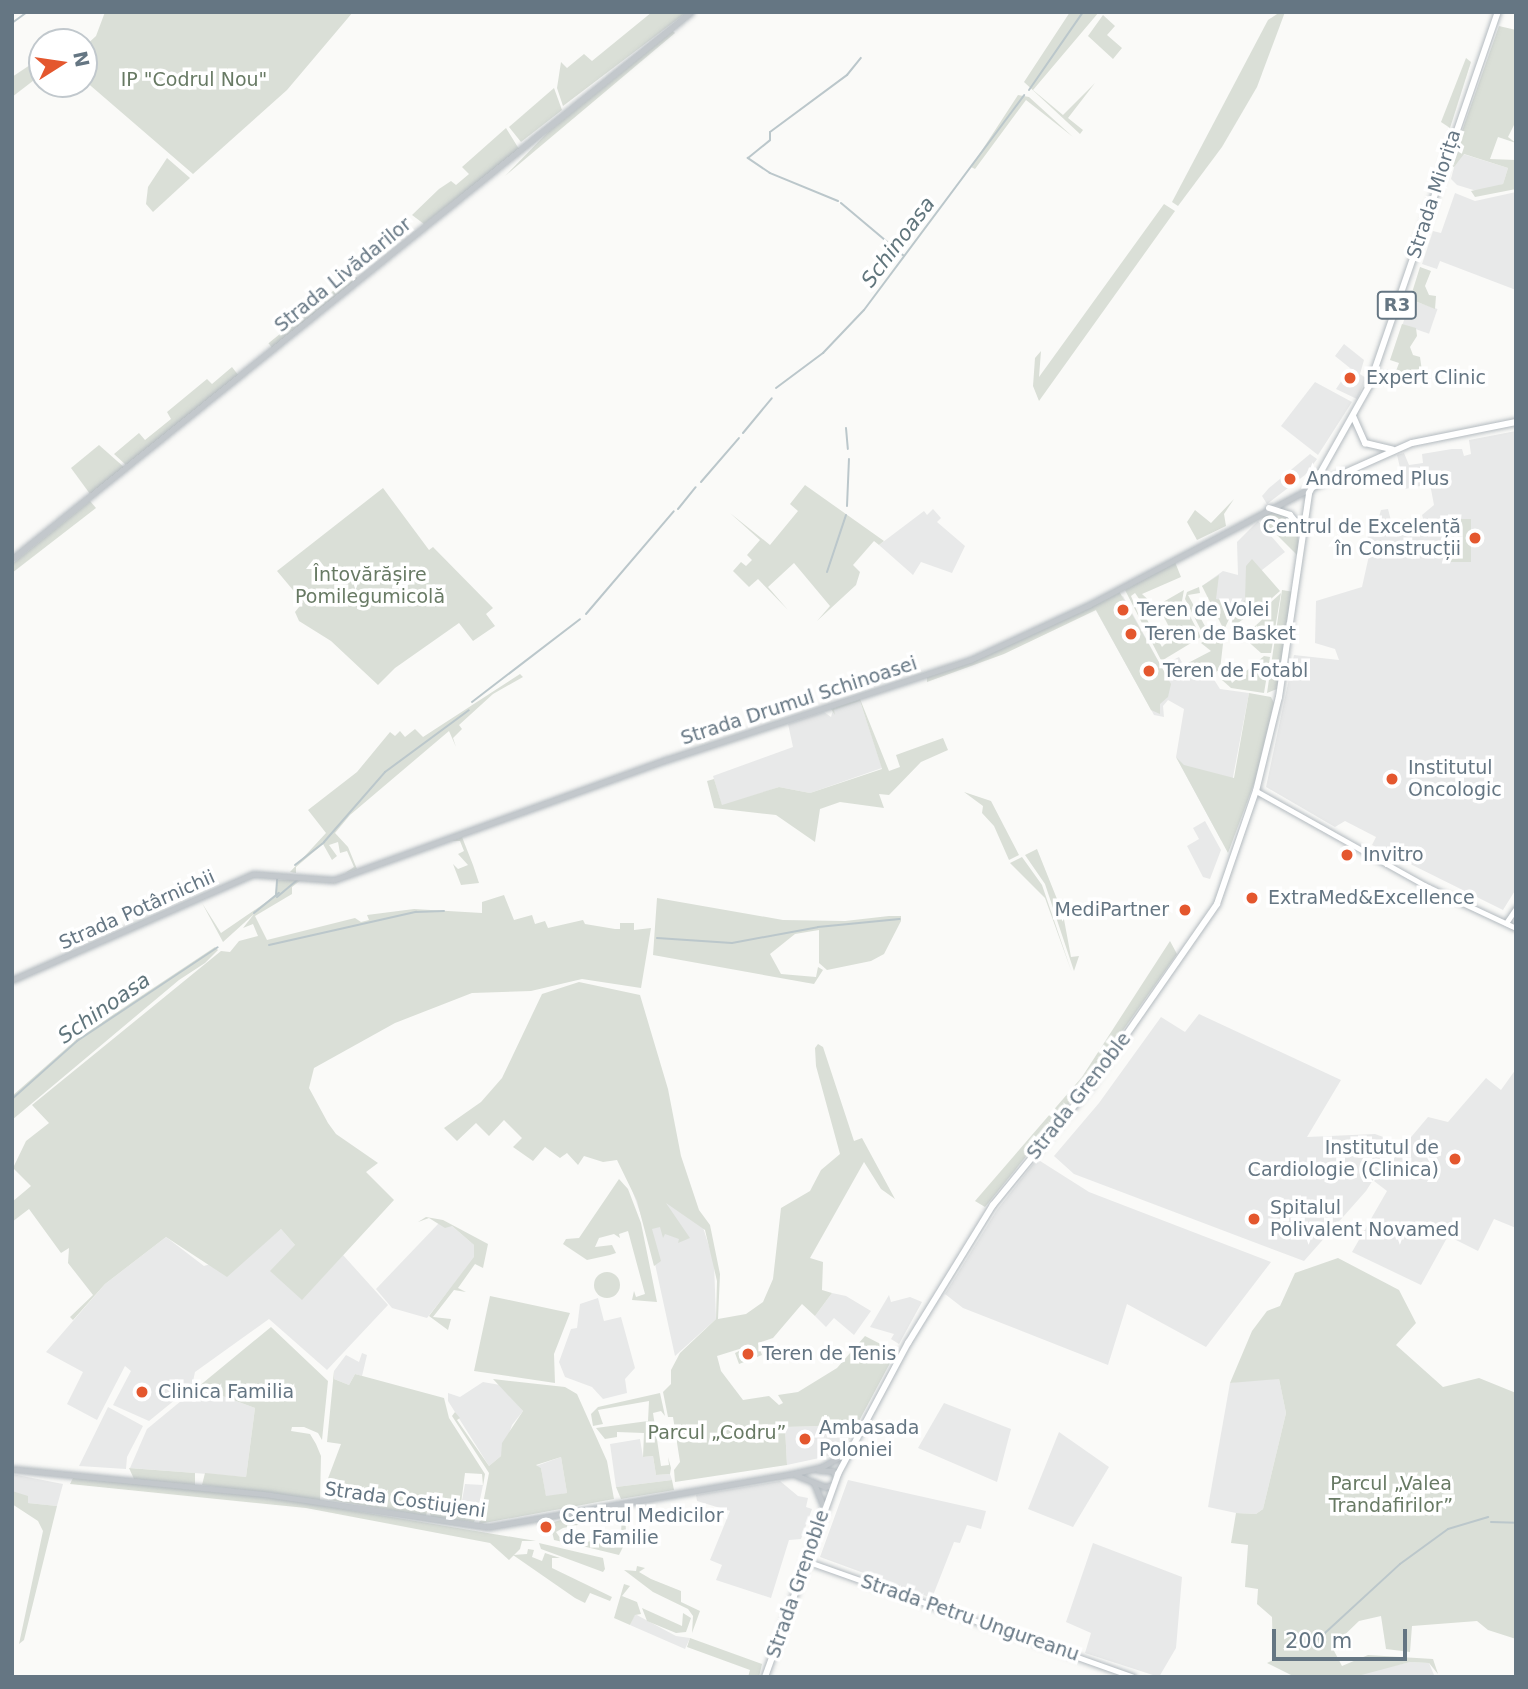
<!DOCTYPE html>
<html>
<head>
<meta charset="utf-8">
<style>
	body { margin:0 }
	#map { position:relative; width:1528px; height:1689px; overflow:hidden; background:#fafaf8; font-family:"DejaVu Sans",sans-serif }
	div>[style] { position:absolute }
	.built>* { inset:0; background:#e8e9e9; transform-origin:0 0 }
	.green>* { inset:0; background:#dadfd7; transform-origin:0 0 }
	.round { border-radius:50% }
	.stream>* { height:2px; margin:-1px; padding:0 1px; transform-origin:1px; border-radius:1px; background:#bbc7cb }
	.roads { filter:drop-shadow(0 0 2px #b3babf) drop-shadow(0 0 2px #b3babf) }
	.tertiary>* { height:4.5px; margin:-2.25px; padding:0 2.25px; transform-origin:2.25px; border-radius:2.25px; background:#c3c8cc }
	.secondary>* { height:5px; margin:-2.5px; padding:0 2.5px; transform-origin:2.5px; border-radius:2.5px; background:#fff }
	.primary>* { height:6px; margin:-3px; padding:0 3px; transform-origin:3px; border-radius:3px; background:#fff }
	.dots>* { width:19px; height:19px; translate:-50% -50%; box-sizing:border-box; border:4px solid #fff; border-radius:50% }
	span { translate:-50% -50%; white-space:nowrap; text-align:center; line-height:1.15; -webkit-text-stroke:7px #fff; paint-order:stroke }
	.shield-label span { padding:2px 5px; background:#fff; border:2px solid; border-radius:5px; -webkit-text-stroke-width:0 }
	.shield-label { font-size:18px; color:#657683; font-weight:700 }
	.park-label { font-size:19px; color:#687a64 }
	.street-label { font-size:19px; color:#657683 }
	.poi-label { font-size:19px; color:#657683 }
	.left { translate:0 -50%; text-align:left }
	.right { translate:-100% -50%; text-align:right }
	.water-label { font-size:21px; color:#60757c; font-style:italic }
	.frame { position:absolute; inset:0; border:14px solid #657683; pointer-events:none }
	.north { position:absolute; left:28px; top:28px; width:70px; height:70px; box-sizing:border-box; background:#fff; border:2px solid #c1c8cd; border-radius:50%; rotate:78deg; font-size:19px; font-weight:700; line-height:28px; text-align:center; color:#657683 }
	.north::after { content:''; display:block; margin:auto; width:24px; height:32px; background:#e4572e; clip-path:polygon(50% 0,100% 100%,50% 72%,0 100%) }
	.scale { position:absolute; left:1272px; top:1629px; width:135px; height:32px; box-sizing:border-box; border:4px solid #657683; border-top:0; padding-left:9px; font-size:21px; line-height:24px; white-space:nowrap; color:#657683; -webkit-text-stroke:5px #fff; paint-order:stroke }
</style>
</head>
<body>
<div id="map">
	<div class="built">
		<i style="clip-path:polygon(1463px 154px,1508px 168px,1503px 184px,1480px 192px,1457px 185px,1451px 179px,1456px 160px)"></i>
		<i style="clip-path:polygon(1516px 192px,1516px 290px,1440px 261px,1437px 269px,1422px 264px,1433px 231px,1441px 233px,1455px 193px,1475px 201px)"></i>
		<i style="left:1411px;top:300px;width:28px;height:26px;rotate:19deg"></i>
		<i style="clip-path:polygon(1344px 344px,1364px 360px,1360px 374px,1366px 378px,1357px 399px,1336px 389px,1350px 368px,1335px 356px)"></i>
		<i style="clip-path:polygon(1315px 382px,1352px 402px,1318px 455px,1281px 426px)"></i>
		<i style="clip-path:polygon(1516px 431px,1516px 889px,1503px 910px,1372px 845px,1376px 837px,1345px 821px,1335px 827px,1266px 787px,1294px 655px,1339px 660px,1335px 649px,1315px 643px,1316px 601px,1362px 587px,1370px 551px,1367px 534px,1373px 532px,1370px 523px,1378px 520px,1381px 510px,1388px 509px,1394px 532px,1400px 532px,1401px 527px,1424px 522px,1422px 515px,1434px 505px,1430px 484px,1405px 489px,1397px 455px,1404px 453px,1409px 465px,1423px 463px,1422px 454px,1452px 449px,1462px 449px,1464px 456px,1471px 454px,1469px 440px)"></i>
		<i style="clip-path:polygon(1310px 454px,1317px 459px,1305px 475px,1267px 504px,1262px 496px,1269px 488px)"></i>
		<i style="clip-path:polygon(933px 509px,941px 518px,937px 522px,965px 546px,952px 573px,921px 562px,913px 575px,879px 545px,924px 511px,927px 515px)"></i>
		<i style="clip-path:polygon(1258px 521px,1285px 552px,1262px 570px,1253px 597px,1235px 611px,1232px 620px,1202px 586px,1223px 571px,1238px 575px,1237px 542px)"></i>
		<i style="clip-path:polygon(1123px 596px,1167px 677px,1164px 666px,1169px 668px,1167px 663px,1179px 657px,1184px 666px,1181px 672px,1213px 678px,1220px 689px,1249px 693px,1221px 840px,1176px 757px,1184px 709px,1168px 700px,1163px 706px,1164px 717px,1154px 715px,1094px 607px)"></i>
		<i style="clip-path:polygon(860px 701px,882px 768px,810px 793px,779px 787px,722px 806px,713px 776px,793px 747px,788px 724px,824px 712px,831px 717px,833px 710px)"></i>
		<i style="clip-path:polygon(1205px 821px,1221px 850px,1210px 879px,1203px 877px,1187px 846px,1199px 839px,1193px 828px)"></i>
		<i style="clip-path:polygon(1199px 1014px,1341px 1080px,1307px 1137px,1375px 1134px,1397px 1142px,1366px 1191px,1304px 1261px,1074px 1174px,1054px 1156px,1099px 1103px,1161px 1017px,1185px 1032px)"></i>
		<i style="clip-path:polygon(1516px 1069px,1516px 1228px,1494px 1219px,1478px 1251px,1448px 1236px,1421px 1285px,1352px 1252px,1387px 1191px,1374px 1181px,1428px 1117px,1448px 1122px,1486px 1078px,1501px 1090px)"></i>
		<i style="clip-path:polygon(1037px 1159px,1089px 1192px,1271px 1262px,1206px 1347px,1127px 1304px,1108px 1365px,963px 1308px,945px 1294px,997px 1210px)"></i>
		<i style="clip-path:polygon(630px 1184px,700px 1218px,714px 1262px,716px 1319px,675px 1356px,650px 1241px)"></i>
		<i style="clip-path:polygon(439px 1223px,452px 1226px,474px 1245px,475px 1257px,427px 1318px,392px 1308px,376px 1289px)"></i>
		<i style="clip-path:polygon(281px 1229px,295px 1245px,302px 1299px,343px 1255px,388px 1305px,327px 1370px,269px 1319px,195px 1372px,192px 1386px,149px 1421px,113px 1405px,131px 1371px,125px 1366px,97px 1420px,67px 1404px,83px 1372px,46px 1352px,105px 1284px,166px 1237px,204px 1266px,256px 1250px)"></i>
		<i style="clip-path:polygon(832px 1293px,846px 1296px,871px 1311px,854px 1335px,834px 1318px,826px 1327px,815px 1316px)"></i>
		<i style="clip-path:polygon(889px 1295px,891px 1302px,910px 1297px,922px 1302px,899px 1344px,891px 1339px,894px 1334px,870px 1327px)"></i>
		<i style="clip-path:polygon(598px 1298px,604px 1321px,621px 1317px,635px 1368px,625px 1379px,627px 1393px,603px 1399px,592px 1387px,565px 1377px,559px 1362px,571px 1329px,577px 1328px,580px 1304px)"></i>
		<i style="clip-path:polygon(362px 1353px,367px 1355px,362px 1376px,355px 1374px,349px 1385px,334px 1379px,334px 1371px,346px 1355px,359px 1362px)"></i>
		<i style="clip-path:polygon(1271px 1376px,1279px 1379px,1286px 1413px,1263px 1509px,1256px 1514px,1236px 1513px,1208px 1507px,1230px 1383px)"></i>
		<i style="clip-path:polygon(483px 1382px,500px 1385px,523px 1411px,512px 1425px,501px 1456px,489px 1466px,448px 1401px,448px 1393px,460px 1397px)"></i>
		<i style="clip-path:polygon(198px 1387px,255px 1408px,246px 1477px,130px 1468px,147px 1429px)"></i>
		<i style="clip-path:polygon(944px 1403px,1011px 1429px,997px 1482px,918px 1448px)"></i>
		<i style="clip-path:polygon(108px 1407px,143px 1426px,127px 1457px,126px 1469px,79px 1466px)"></i>
		<i style="clip-path:polygon(823px 1426px,848px 1436px,838px 1454px,787px 1465px,785px 1427px)"></i>
		<i style="clip-path:polygon(1059px 1432px,1109px 1467px,1073px 1527px,1028px 1509px)"></i>
		<i style="clip-path:polygon(640px 1439px,643px 1457px,653px 1456px,656px 1475px,670px 1474px,672px 1480px,616px 1487px,610px 1444px)"></i>
		<i style="clip-path:polygon(561px 1457px,567px 1493px,546px 1497px,541px 1468px,536px 1466px)"></i>
		<i style="clip-path:polygon(12px 1474px,63px 1484px,57px 1506px,28px 1503px,12px 1491px)"></i>
		<i style="clip-path:polygon(848px 1480px,986px 1511px,981px 1529px,967px 1525px,960px 1543px,954px 1542px,932px 1598px,820px 1557px)"></i>
		<i style="clip-path:polygon(780px 1481px,798px 1496px,808px 1498px,806px 1507px,812px 1509px,801px 1539px,789px 1540px,771px 1598px,716px 1580px,722px 1565px,710px 1560px,730px 1511px,697px 1501px,696px 1495px)"></i>
		<i style="clip-path:polygon(465px 1484px,483px 1485px,477px 1514px,460px 1512px)"></i>
		<i style="clip-path:polygon(1093px 1543px,1182px 1577px,1176px 1648px,1159px 1677px,1085px 1653px,1091px 1633px,1066px 1622px)"></i>
		<i style="clip-path:polygon(635px 1614px,676px 1636px,690px 1638px,685px 1649px,630px 1625px)"></i>
		<i style="clip-path:polygon(1410px 1662px,1429px 1663px,1434px 1675px,1442px 1677px,1346px 1677px)"></i>
	</div>
	<div class="green">
		<i style="clip-path:polygon(105px 12px,353px 12px,287px 90px,193px 174px,84px 80px,84px 47px,96px 36px)"></i>
		<i style="clip-path:polygon(652px 12px,687px 12px,563px 106px,557px 88px,561px 62px,567px 68px,584px 54px,592px 61px)"></i>
		<i style="clip-path:polygon(1070px 12px,1099px 12px,1033px 90px,1063px 115px,1095px 83px,1068px 118px,1083px 130px,1080px 134px,1024px 82px)"></i>
		<i style="clip-path:polygon(1280px 12px,1285px 12px,1257px 87px,1222px 147px,1178px 206px,1172px 202px,1268px 20px)"></i>
		<i style="clip-path:polygon(1103px 15px,1115px 26px,1107px 35px,1122px 48px,1113px 59px,1088px 36px)"></i>
		<i style="clip-path:polygon(1499px 26px,1516px 30px,1516px 121px,1508px 137px,1516px 143px,1498px 137px,1490px 159px,1516px 160px,1516px 189px,1475px 197px,1471px 191px,1503px 184px,1508px 168px,1464px 154px,1454px 167px,1450px 165px)"></i>
		<i style="clip-path:polygon(673px 31px,675px 33px,505px 176px,548px 132px)"></i>
		<i style="clip-path:polygon(42px 57px,42px 74px,12px 97px,12px 77px)"></i>
		<i style="clip-path:polygon(1466px 58px,1471px 62px,1450px 128px,1441px 122px)"></i>
		<i style="clip-path:polygon(554px 88px,562px 110px,521px 142px,509px 127px)"></i>
		<i style="clip-path:polygon(1018px 95px,1029px 97px,1073px 137px,1026px 100px,975px 169px,971px 167px)"></i>
		<i style="clip-path:polygon(506px 128px,519px 149px,424px 224px,412px 215px,439px 189px,451px 181px,456px 185px,469px 174px,462px 167px)"></i>
		<i style="clip-path:polygon(167px 158px,190px 178px,153px 212px,146px 204px,148px 187px)"></i>
		<i style="clip-path:polygon(1164px 204px,1175px 211px,1039px 401px,1033px 386px,1035px 358px,1041px 351px,1039px 377px)"></i>
		<i style="clip-path:polygon(1420px 267px,1431px 271px,1425px 286px,1429px 295px,1436px 296px,1435px 309px,1410px 299px)"></i>
		<i style="left:354px;top:274px;width:6px;height:110px;rotate:51deg"></i>
		<i style="clip-path:polygon(1402px 324px,1416px 328px,1417px 336px,1410px 347px,1413px 355px,1420px 357px,1423px 378px,1419px 381px,1384px 378px,1387px 369px,1396px 371px,1399px 363px,1390px 360px)"></i>
		<i style="clip-path:polygon(232px 367px,239px 376px,127px 466px,114px 454px,139px 433px,145px 440px,171px 419px,167px 412px,207px 379px,212px 384px)"></i>
		<i style="clip-path:polygon(99px 445px,125px 468px,90px 494px,71px 468px)"></i>
		<i style="clip-path:polygon(805px 485px,884px 541px,879px 545px,874px 541px,853px 565px,860px 572px,856px 585px,817px 621px,830px 606px,794px 563px,768px 587px,788px 610px,758px 579px,749px 587px,733px 571px,741px 562px,746px 566px,752px 560px,747px 555px,760px 540px,730px 513px,770px 545px,798px 511px,790px 504px)"></i>
		<i style="clip-path:polygon(383px 488px,429px 550px,433px 547px,493px 608px,486px 614px,495px 626px,473px 641px,459px 623px,395px 668px,378px 685px,331px 641px,299px 621px,295px 612px,303px 602px,277px 571px)"></i>
		<i style="clip-path:polygon(1234px 499px,1224px 514px,1226px 526px,1197px 540px,1187px 522px,1195px 510px,1211px 523px)"></i>
		<i style="clip-path:polygon(90px 501px,96px 508px,12px 573px,12px 564px)"></i>
		<i style="clip-path:polygon(1271px 512px,1292px 518px,1298px 528px,1298px 556px,1262px 520px,1263px 514px)"></i>
		<i style="left:1447px;top:519px;width:24px;height:43px"></i>
		<i style="clip-path:polygon(1252px 559px,1280px 591px,1257px 611px,1250px 604px,1250px 614px,1230px 629px,1235px 611px,1245px 600px,1246px 566px)"></i>
		<i style="clip-path:polygon(1175px 562px,1181px 577px,1142px 594px,1153px 604px,1144px 606px,1135px 593px,1131px 596px,1139px 616px,1152px 607px,1155px 608px,1153px 614px,1150px 610px,1144px 614px,1162px 647px,1170px 639px,1180px 639px,1171px 631px,1158px 605px,1184px 590px,1182px 601px,1201px 637px,1163px 660px,1164px 666px,1125px 590px)"></i>
		<i style="clip-path:polygon(1219px 575px,1216px 599px,1222px 600px,1230px 617px,1224px 630px,1202px 586px)"></i>
		<i style="clip-path:polygon(1199px 587px,1200px 593px,1188px 595px,1212px 639px,1220px 632px,1224px 635px,1220px 670px,1213px 673px,1188px 663px,1211px 651px,1201px 643px,1206px 640px,1185px 599px,1187px 592px)"></i>
		<i style="clip-path:polygon(1282px 590px,1294px 592px,1277px 689px,1267px 693px)"></i>
		<i style="clip-path:polygon(1119px 591px,1171px 684px,1168px 697px,1160px 704px,1160px 714px,1151px 710px,1096px 610px,1004px 654px,927px 682px,927px 676px,977px 659px)"></i>
		<i style="clip-path:polygon(1281px 593px,1271px 653px,1261px 653px,1243px 637px,1265px 617px,1261px 611px)"></i>
		<i style="clip-path:polygon(1264px 656px,1270px 657px,1264px 693px,1231px 688px,1222px 680px,1227px 672px,1232px 683px)"></i>
		<i style="clip-path:polygon(520px 674px,523px 677px,493px 694px,459px 725px,462px 729px,453px 738px,456px 747px,449px 731px,350px 815px,335px 833px,348px 847px,357px 869px,345px 873px,354px 867px,347px 851px,340px 853px,338px 842px,329px 845px,337px 856px,332px 860px,323px 844px,296px 867px,296px 873px,290px 872px,326px 833px,308px 810px,357px 772px,390px 732px,395px 736px,400px 731px,405px 737px,415px 729px,423px 737px)"></i>
		<i style="clip-path:polygon(1249px 693px,1271px 697px,1274px 703px,1255px 781px,1228px 853px,1176px 757px,1184px 765px,1234px 778px)"></i>
		<i style="clip-path:polygon(859px 698px,860px 699px,889px 771px,900px 767px,896px 755px,943px 738px,948px 750px,921px 762px,889px 795px,879px 794px,884px 808px,840px 802px,820px 809px,815px 842px,776px 815px,714px 808px,707px 781px,714px 779px,722px 805px,779px 787px,810px 793px,882px 769px,860px 701px,834px 710px,835px 715px,831px 709px)"></i>
		<i style="clip-path:polygon(964px 792px,991px 801px,1019px 855px,1009px 860px,994px 826px,982px 813px,983px 806px)"></i>
		<i style="clip-path:polygon(462px 837px,473px 865px,479px 883px,461px 885px,453px 864px,458px 869px,468px 865px,458px 854px,464px 851px,460px 841px,452px 841px)"></i>
		<i style="clip-path:polygon(1037px 849px,1063px 914px,1071px 957px,1079px 956px,1074px 971px,1045px 884px,1025px 855px)"></i>
		<i style="clip-path:polygon(1022px 857px,1042px 885px,1072px 973px,1045px 898px,1010px 863px)"></i>
		<i style="clip-path:polygon(277px 880px,301px 880px,292px 887px,292px 894px,255px 916px,267px 940px,355px 918px,361px 922px,369px 920px,367px 915px,414px 909px,482px 913px,482px 902px,504px 895px,514px 920px,532px 915px,535px 924px,545px 921px,548px 928px,583px 920px,585px 924px,615px 929px,620px 929px,620px 923px,634px 923px,634px 930px,651px 928px,641px 988px,582px 979px,531px 991px,472px 993px,395px 1023px,314px 1068px,309px 1088px,328px 1123px,336px 1134px,378px 1163px,366px 1172px,394px 1200px,302px 1300px,270px 1271px,295px 1245px,281px 1229px,227px 1277px,166px 1237px,105px 1284px,73px 1320px,70px 1317px,93px 1295px,68px 1263px,69px 1248px,61px 1253px,29px 1209px,12px 1222px,12px 1202px,31px 1186px,13px 1168px,26px 1141px,49px 1123px,32px 1105px,221px 951px,230px 952px,239px 941px,258px 936px,253px 924px,243px 928px,254px 914px,223px 942px,202px 903px,221px 933px,275px 896px)"></i>
		<i style="clip-path:polygon(657px 898px,783px 920px,845px 921px,889px 916px,901px 916px,901px 921px,884px 954px,871px 961px,827px 970px,819px 963px,819px 930px,795px 934px,770px 954px,781px 974px,816px 977px,818px 967px,823px 970px,814px 984px,653px 955px)"></i>
		<i style="clip-path:polygon(1170px 941px,1177px 954px,1085px 1084px,985px 1207px,975px 1201px,1082px 1077px)"></i>
		<i style="clip-path:polygon(215px 947px,218px 950px,205px 963px,179px 980px,12px 1120px,12px 1096px,78px 1038px)"></i>
		<i style="clip-path:polygon(579px 982px,640px 995px,668px 1089px,681px 1156px,699px 1210px,710px 1225px,720px 1274px,718px 1319px,746px 1314px,763px 1302px,773px 1279px,781px 1208px,810px 1191px,821px 1170px,840px 1154px,816px 1066px,815px 1048px,818px 1044px,823px 1047px,854px 1141px,862px 1138px,895px 1199px,881px 1189px,864px 1162px,810px 1258px,823px 1262px,822px 1290px,832px 1293px,815px 1316px,802px 1304px,773px 1338px,758px 1343px,762px 1355px,739px 1364px,735px 1353px,749px 1346px,717px 1356px,721px 1371px,743px 1400px,769px 1396px,779px 1405px,783px 1403px,778px 1395px,798px 1392px,837px 1368px,865px 1336px,896px 1352px,845px 1447px,837px 1455px,833px 1458px,848px 1435px,823px 1426px,785px 1427px,787px 1465px,675px 1482px,674px 1470px,680px 1462px,673px 1417px,668px 1417px,663px 1392px,671px 1384px,671px 1370px,680px 1353px,716px 1319px,717px 1281px,705px 1230px,666px 1203px,690px 1238px,678px 1243px,679px 1239px,665px 1234px,663px 1238px,660px 1227px,652px 1229px,661px 1261px,654px 1266px,637px 1201px,617px 1160px,603px 1162px,584px 1156px,578px 1165px,567px 1153px,560px 1158px,545px 1147px,533px 1161px,513px 1147px,522px 1138px,504px 1120px,489px 1136px,476px 1123px,457px 1141px,444px 1128px,481px 1102px,502px 1078px,542px 994px)"></i>
		<i style="clip-path:polygon(619px 1179px,628px 1189px,641px 1223px,657px 1302px,632px 1300px,634px 1291px,636px 1297px,645px 1294px,628px 1231px,619px 1234px,620px 1238px,614px 1234px,599px 1238px,595px 1247px,612px 1245px,616px 1253px,610px 1255px,587px 1260px,563px 1244px,566px 1239px,579px 1238px)"></i>
		<i style="clip-path:polygon(426px 1217px,443px 1220px,488px 1244px,483px 1268px,475px 1264px,458px 1288px,466px 1292px,454px 1290px,433px 1317px,451px 1319px,448px 1330px,429px 1316px,474px 1257px,474px 1245px,452px 1226px,445px 1228px,429px 1218px,418px 1222px)"></i>
		<i style="clip-path:polygon(1338px 1258px,1399px 1290px,1416px 1323px,1396px 1345px,1443px 1387px,1479px 1378px,1516px 1393px,1516px 1639px,1488px 1630px,1477px 1621px,1412px 1626px,1410px 1652px,1386px 1649px,1381px 1616px,1359px 1621px,1332px 1647px,1342px 1666px,1368px 1655px,1433px 1659px,1438px 1674px,1429px 1663px,1410px 1662px,1354px 1677px,1295px 1677px,1267px 1663px,1273px 1660px,1272px 1617px,1257px 1604px,1258px 1589px,1245px 1587px,1248px 1545px,1231px 1543px,1236px 1513px,1256px 1514px,1263px 1509px,1286px 1413px,1279px 1379px,1230px 1383px,1252px 1331px,1267px 1311px,1280px 1306px,1295px 1273px)"></i>
		<i class="round" style="left:594px;top:1272px;width:26px;height:26px"></i>
		<i style="clip-path:polygon(490px 1296px,570px 1313px,554px 1354px,555px 1383px,474px 1371px)"></i>
		<i style="clip-path:polygon(271px 1327px,328px 1381px,322px 1440px,318px 1433px,304px 1427px,292px 1427px,291px 1431px,310px 1434px,316px 1444px,321px 1456px,320px 1500px,202px 1485px,205px 1473px,246px 1477px,255px 1408px,198px 1387px)"></i>
		<i style="clip-path:polygon(334px 1371px,334px 1379px,349px 1385px,355px 1374px,444px 1398px,449px 1418px,485px 1474px,483px 1486px,482px 1474px,465px 1473px,460px 1511px,477px 1514px,474px 1522px,431px 1517px,428px 1506px,426px 1516px,329px 1500px,327px 1481px,341px 1444px,327px 1442px)"></i>
		<i style="clip-path:polygon(evenodd,493px 1379px,565px 1387px,577px 1394px,607px 1461px,614px 1499px,479px 1524px,489px 1473px,452px 1416px,455px 1412px,460px 1418px,457px 1420px,489px 1466px,501px 1456px,502px 1443px,523px 1411px,493px 1379px,561px 1457px,567px 1493px,546px 1496px,541px 1468px,536px 1465px,561px 1457px)"></i>
		<i style="clip-path:polygon(660px 1393px,665px 1416px,661px 1411px,653px 1413px,661px 1466px,669px 1465px,668px 1457px,671px 1468px,670px 1474px,656px 1475px,653px 1456px,643px 1457px,644px 1433px,617px 1432px,617px 1437px,605px 1439px,596px 1428px,648px 1421px,649px 1401px,598px 1410px,603px 1424px,593px 1426px,591px 1414px,598px 1407px)"></i>
		<i style="clip-path:polygon(129px 1468px,195px 1473px,195px 1485px,134px 1479px)"></i>
		<i style="clip-path:polygon(73px 1478px,271px 1497px,536px 1541px,522px 1541px,520px 1549px,509px 1560px,490px 1543px,306px 1508px,70px 1484px)"></i>
		<i style="clip-path:polygon(672px 1480px,674px 1490px,621px 1499px,616px 1487px)"></i>
		<i style="clip-path:polygon(12px 1491px,28px 1496px,28px 1503px,57px 1506px,24px 1640px,19px 1644px,43px 1531px,38px 1521px,12px 1504px)"></i>
		<i style="clip-path:polygon(619px 1504px,625px 1510px,626px 1533px,621px 1532px,622px 1517px,617px 1517px,563px 1528px,556px 1532px,563px 1542px,554px 1540px,550px 1523px)"></i>
		<i style="clip-path:polygon(622px 1536px,626px 1541px,619px 1555px,574px 1544px)"></i>
		<i style="clip-path:polygon(539px 1543px,603px 1558px,605px 1569px,603px 1572px,541px 1549px)"></i>
		<i style="clip-path:polygon(528px 1549px,534px 1550px,532px 1557px,542px 1561px,545px 1553px,560px 1558px,552px 1558px,552px 1568px,612px 1597px,610px 1601px,590px 1593px,585px 1603px,575px 1598px,513px 1555px,527px 1554px)"></i>
		<i style="clip-path:polygon(637px 1566px,645px 1568px,639px 1572px,651px 1579px,681px 1591px,681px 1602px,700px 1611px,692px 1633px,693px 1616px,688px 1609px,653px 1592px,624px 1570px,636px 1571px)"></i>
		<i style="clip-path:polygon(624px 1584px,630px 1586px,622px 1596px,637px 1602px,641px 1614px,635px 1615px,630px 1625px,614px 1618px)"></i>
		<i style="clip-path:polygon(642px 1608px,682px 1626px,683px 1613px,691px 1618px,686px 1632px,676px 1633px,647px 1621px)"></i>
		<i style="clip-path:polygon(690px 1638px,762px 1664px,759px 1677px,748px 1677px,750px 1670px,687px 1647px)"></i>
	</div>
	<div class="stream">
		<i style="left:12px;top:23px;width:17px;rotate:-36deg"></i>
		<i style="left:1029px;top:90px;width:95px;rotate:-55.3deg"></i>
		<i style="left:838px;top:201px;width:74px;rotate:-157.6deg"></i>
		<i style="left:770px;top:173px;width:27px;rotate:-146deg"></i>
		<i style="left:748px;top:158px;width:28px;rotate:-39deg"></i>
		<i style="left:770px;top:140px;width:8px;rotate:-90deg"></i>
		<i style="left:770px;top:132px;width:96px;rotate:-36.5deg"></i>
		<i style="left:847px;top:75px;width:22px;rotate:-51deg"></i>
		<i style="left:841px;top:203px;width:82px;rotate:40.1deg"></i>
		<i style="left:776px;top:388px;width:59px;rotate:-36.7deg"></i>
		<i style="left:823px;top:353px;width:59px;rotate:-46.4deg"></i>
		<i style="left:864px;top:310px;width:268px;rotate:-53.3deg"></i>
		<i style="left:846px;top:428px;width:21px;rotate:85deg"></i>
		<i style="left:743px;top:433px;width:45px;rotate:-50.4deg"></i>
		<i style="left:701px;top:482px;width:58px;rotate:-49.2deg"></i>
		<i style="left:847px;top:506px;width:47px;rotate:-87.6deg"></i>
		<i style="left:678px;top:509px;width:28px;rotate:-51deg"></i>
		<i style="left:827px;top:572px;width:60px;rotate:-71.6deg"></i>
		<i style="left:586px;top:614px;width:135px;rotate:-49.5deg"></i>
		<i style="left:472px;top:702px;width:136px;rotate:-37.5deg"></i>
		<i style="left:295px;top:865px;width:37px;rotate:-38deg"></i>
		<i style="left:324px;top:842px;width:93px;rotate:-48.9deg"></i>
		<i style="left:385px;top:772px;width:104px;rotate:-36.4deg"></i>
		<i style="left:276px;top:895px;width:16px;rotate:-86deg"></i>
		<i style="left:277px;top:897px;width:26px;rotate:-40deg"></i>
		<i style="left:254px;top:913px;width:32px;rotate:-39deg"></i>
		<i style="left:657px;top:938px;width:75px;rotate:3.8deg"></i>
		<i style="left:732px;top:943px;width:87px;rotate:-10.5deg"></i>
		<i style="left:818px;top:927px;width:82px;rotate:-5.6deg"></i>
		<i style="left:269px;top:945px;width:151px;rotate:-12.7deg"></i>
		<i style="left:416px;top:912px;width:28px;rotate:-2deg"></i>
		<i style="left:12px;top:1099px;width:87px;rotate:-41.7deg"></i>
		<i style="left:77px;top:1041px;width:169px;rotate:-33.7deg"></i>
		<i style="left:1491px;top:1522px;width:25px;rotate:2deg"></i>
		<i style="left:1313px;top:1644px;width:118px;rotate:-42.6deg"></i>
		<i style="left:1400px;top:1564px;width:59px;rotate:-36.1deg"></i>
		<i style="left:1448px;top:1529px;width:42px;rotate:-16.7deg"></i>
	</div>
	<div class="roads">
		<div class="tertiary">
			<i style="left:12px;top:559px;width:872px;rotate:-38.85deg"></i>
			<i style="left:12px;top:980px;width:263px;rotate:-23.7deg"></i>
			<i style="left:253px;top:874px;width:81px;rotate:4.2deg"></i>
			<i style="left:334px;top:880px;width:353px;rotate:-19.9deg"></i>
			<i style="left:666px;top:760px;width:320px;rotate:-18.2deg"></i>
			<i style="left:970px;top:660px;width:131px;rotate:-24.8deg"></i>
			<i style="left:1089px;top:605px;width:251px;rotate:-27.8deg"></i>
			<i style="left:12px;top:1469px;width:260px;rotate:5.7deg"></i>
			<i style="left:271px;top:1495px;width:219px;rotate:8.4deg"></i>
			<i style="left:488px;top:1527px;width:309px;rotate:-9.9deg"></i>
			<i style="left:792px;top:1474px;width:31px;rotate:-13deg"></i>
			<i style="left:822px;top:1467px;width:30px;rotate:-30deg"></i>
			<i style="left:818px;top:1470px;width:15px;rotate:4deg"></i>
			<i style="left:833px;top:1471px;width:7px;rotate:63deg"></i>
			<i style="left:796px;top:1475px;width:31px;rotate:22deg"></i>
			<i style="left:825px;top:1487px;width:8px;rotate:-14deg"></i>
			<i style="left:814px;top:1482px;width:29px;rotate:68deg"></i>
		</div>
		<div class="secondary">
			<i style="left:1256px;top:791px;width:193px;rotate:29.2deg"></i>
			<i style="left:1424px;top:885px;width:102px;rotate:25.1deg"></i>
			<i style="left:1506px;top:923px;width:18px;rotate:-56deg"></i>
			<i style="left:806px;top:1561px;width:347px;rotate:19.5deg"></i>
		</div>
		<div class="primary">
			<i style="left:1353px;top:416px;width:30px;rotate:66deg"></i>
			<i style="left:1365px;top:443px;width:28px;rotate:13deg"></i>
			<i style="left:1313px;top:487px;width:108px;rotate:-24deg"></i>
			<i style="left:1412px;top:443px;width:106px;rotate:-11.4deg"></i>
			<i style="left:1269px;top:508px;width:22px;rotate:18deg"></i>
			<i style="left:1290px;top:515px;width:21px;rotate:51deg"></i>
			<i style="left:765px;top:1677px;width:216px;rotate:-70.2deg"></i>
			<i style="left:838px;top:1474px;width:149px;rotate:-61.9deg"></i>
			<i style="left:908px;top:1343px;width:162px;rotate:-58.4deg"></i>
			<i style="left:993px;top:1205px;width:156px;rotate:-50.7deg"></i>
			<i style="left:1092px;top:1084px;width:219px;rotate:-55.2deg"></i>
			<i style="left:1217px;top:904px;width:120px;rotate:-71deg"></i>
			<i style="left:1256px;top:791px;width:97px;rotate:-76.3deg"></i>
			<i style="left:1279px;top:697px;width:206px;rotate:-81.6deg"></i>
			<i style="left:1309px;top:493px;width:123px;rotate:-60.7deg"></i>
			<i style="left:1369px;top:386px;width:396px;rotate:-71deg"></i>
		</div>
	</div>
	<div class="dots">
		<i style="left:1350px;top:378px;background:#e4572e"></i>
		<i style="left:1290px;top:479px;background:#e4572e"></i>
		<i style="left:1475px;top:538px;background:#e4572e"></i>
		<i style="left:1123px;top:610px;background:#e4572e"></i>
		<i style="left:1131px;top:634px;background:#e4572e"></i>
		<i style="left:1149px;top:671px;background:#e4572e"></i>
		<i style="left:1392px;top:779px;background:#e4572e"></i>
		<i style="left:1347px;top:855px;background:#e4572e"></i>
		<i style="left:1252px;top:898px;background:#e4572e"></i>
		<i style="left:1185px;top:910px;background:#e4572e"></i>
		<i style="left:1455px;top:1159px;background:#e4572e"></i>
		<i style="left:1254px;top:1219px;background:#e4572e"></i>
		<i style="left:748px;top:1354px;background:#e4572e"></i>
		<i style="left:142px;top:1392px;background:#e4572e"></i>
		<i style="left:805px;top:1439px;background:#e4572e"></i>
		<i style="left:546px;top:1527px;background:#e4572e"></i>
	</div>
	<div class="shield-label">
		<span style="left:1397px;top:305px">R3</span>
	</div>
	<div class="park-label">
		<span style="left:194px;top:80px">IP "Codrul Nou"</span>
		<span style="left:370px;top:586px">Întovărășire<br>Pomilegumicolă</span>
		<span style="left:717px;top:1433px">Parcul „Codru”</span>
		<span style="left:1391px;top:1495px">Parcul „Valea<br>Trandafirilor”</span>
	</div>
	<div class="street-label">
		<span style="left:1434px;top:194px;rotate:-72deg">Strada Miorița</span>
		<span style="left:343px;top:275px;rotate:-39deg">Strada Livădarilor</span>
		<span style="left:799px;top:701px;rotate:-18deg">Strada Drumul Schinoasei</span>
		<span style="left:137px;top:910px;rotate:-24deg">Strada Potârnichii</span>
		<span style="left:1079px;top:1096px;rotate:-52deg">Strada Grenoble</span>
		<span style="left:405px;top:1500px;rotate:8deg">Strada Costiujeni</span>
		<span style="left:798px;top:1584px;rotate:-71deg">Strada Grenoble</span>
		<span style="left:970px;top:1618px;rotate:19deg">Strada Petru Ungureanu</span>
	</div>
	<div class="poi-label">
		<span class="left" style="left:1366px;top:378px">Expert Clinic</span>
		<span class="left" style="left:1306px;top:479px">Andromed Plus</span>
		<span class="right" style="left:1461px;top:538px">Centrul de Excelență<br>în Construcții</span>
		<span class="left" style="left:1137px;top:610px">Teren de Volei</span>
		<span class="left" style="left:1145px;top:634px">Teren de Basket</span>
		<span class="left" style="left:1163px;top:671px">Teren de Fotabl</span>
		<span class="left" style="left:1408px;top:779px">Institutul<br>Oncologic</span>
		<span class="left" style="left:1363px;top:855px">Invitro</span>
		<span class="left" style="left:1268px;top:898px">ExtraMed&amp;Excellence</span>
		<span class="right" style="left:1169px;top:910px">MediPartner</span>
		<span class="right" style="left:1439px;top:1159px">Institutul de<br>Cardiologie (Clinica)</span>
		<span class="left" style="left:1270px;top:1219px">Spitalul<br>Polivalent Novamed</span>
		<span class="left" style="left:762px;top:1354px">Teren de Tenis</span>
		<span class="left" style="left:158px;top:1392px">Clinica Familia</span>
		<span class="left" style="left:819px;top:1439px">Ambasada<br>Poloniei</span>
		<span class="left" style="left:562px;top:1527px">Centrul Medicilor<br>de Familie</span>
	</div>
	<div class="water-label">
		<span style="left:898px;top:242px;rotate:-53deg">Schinoasa</span>
		<span style="left:104px;top:1008px;rotate:-35deg">Schinoasa</span>
	</div>
	<div class="frame"></div>
	<div class="north">N</div>
	<div class="scale">200 m</div>
</div>
</body>
</html>
